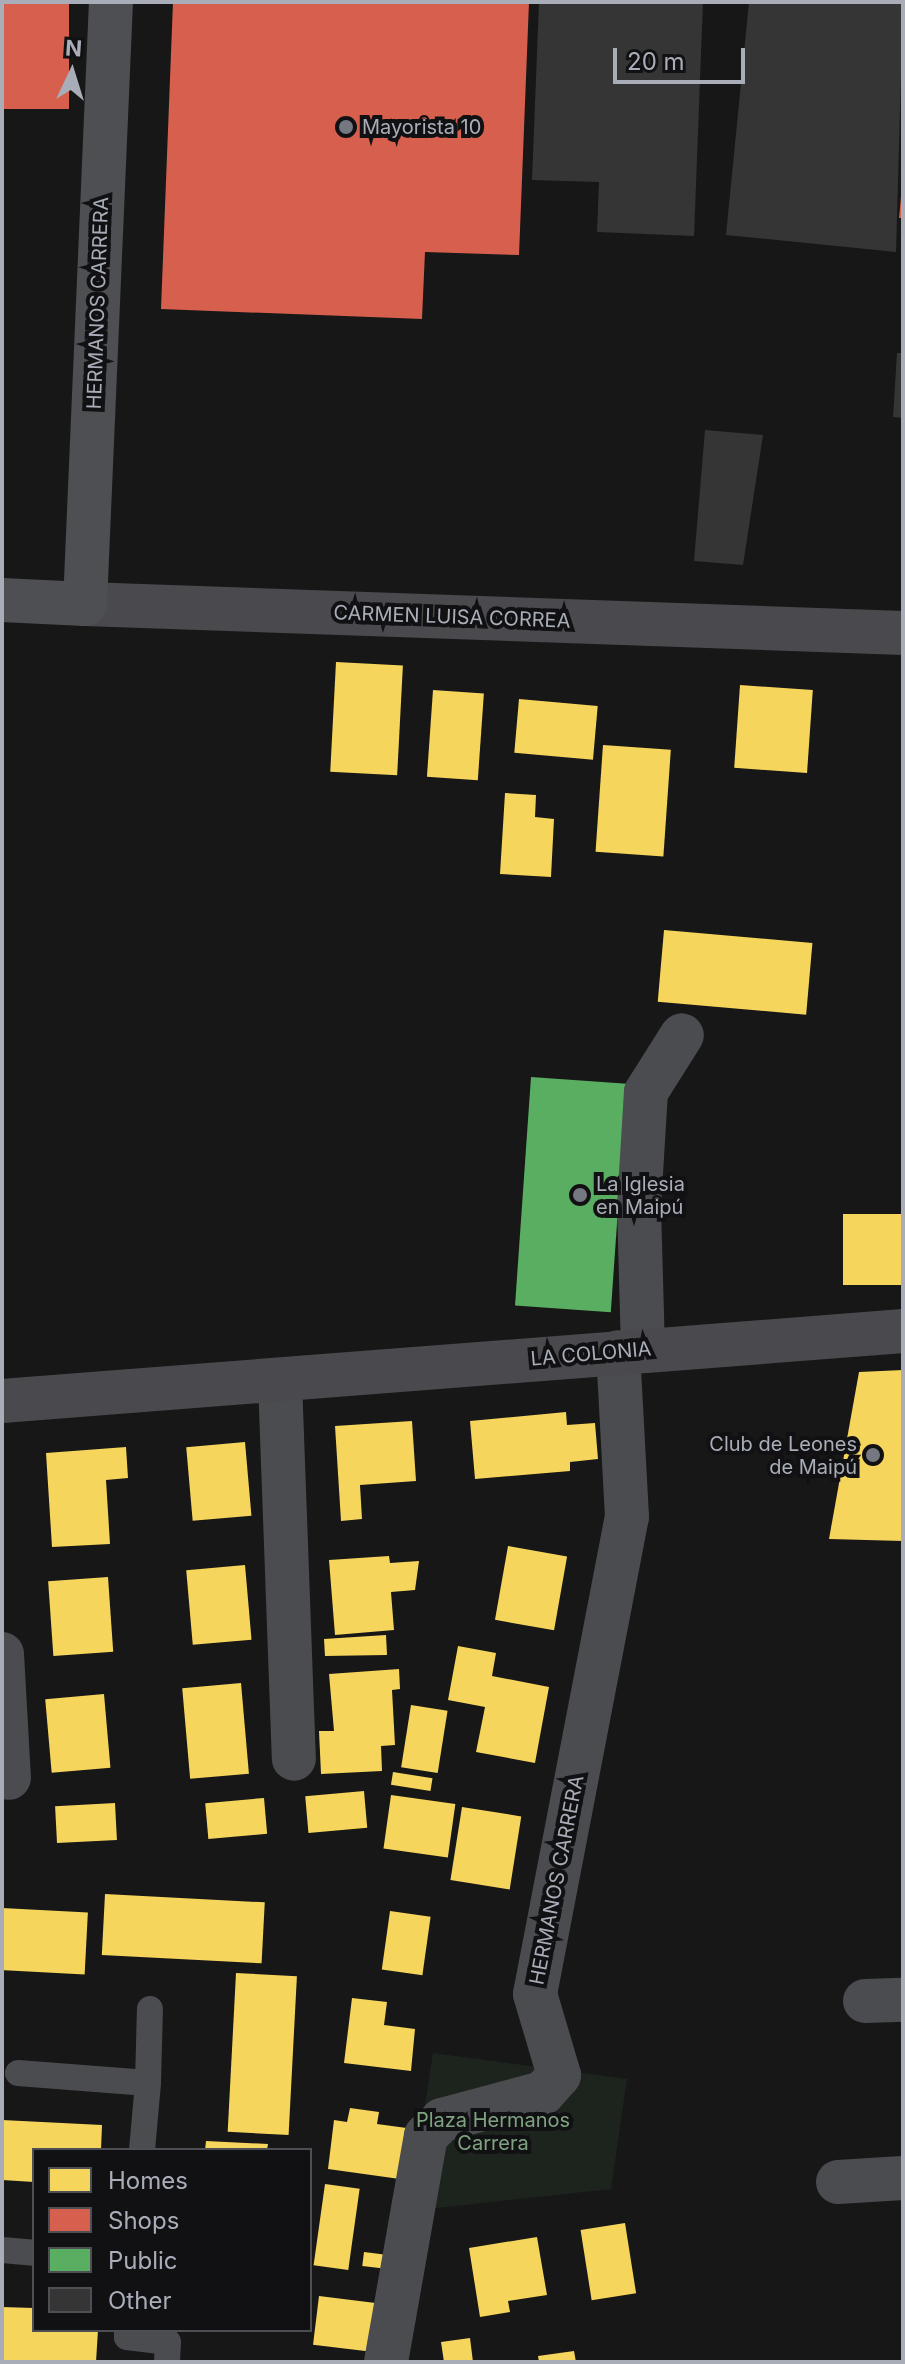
<!DOCTYPE html>
<html>
<head>
<meta charset="utf-8">
<style>
  body { margin:0 }
  #map { position:relative; width:905px; height:2364px; overflow:hidden; background:#171717; font-family:Inter,sans-serif }
  div>[style] { position:absolute }
  .green>* { inset:0; background:#1d241e }
  .homes>* { inset:0; background:#f6d55c; transform-origin:0 0 }
  .shops>* { inset:0; background:#d6604d; transform-origin:0 0 }
  .public>* { inset:0; background:#5aae61; transform-origin:0 0 }
  .building>* { inset:0; background:#353536 }
  .lane>* { height:26px; margin:-13px; padding:0 13px; transform-origin:13px; border-radius:13px; background:#4b4c50 }
  .street>* { height:44px; margin:-22px; padding:0 22px; transform-origin:22px; border-radius:22px; background:#4b4c50 }
  .secondary>* { height:44px; margin:-22px; padding:0 22px; transform-origin:22px; border-radius:22px; background:#4a4a4e }
  .primary>* { height:44px; margin:-22px; padding:0 22px; transform-origin:22px; border-radius:22px; background:#4d4f52 }
  .dots>* { width:22px; height:22px; translate:-50% -50%; box-sizing:border-box; border:4px solid #111113; border-radius:50% }
  span { translate:-50% -50%; white-space:nowrap; text-align:center; line-height:1.15; -webkit-text-stroke:8px #111113; paint-order:stroke }
  .poi-label { font-size:20px; color:#a8adb8 }
  .left { translate:0 -50%; text-align:left }
  .right { translate:-100% -50%; text-align:right }
  .street-label { font-size:20px; color:#a8adb8 }
  .park-label { font-size:20px; color:#7fa381 }
  .frame { position:absolute; inset:0; border:4px solid #a8adb8; pointer-events:none }
  .legend { position:absolute; left:32px; top:2148px; width:280px; height:184px; box-sizing:border-box; background:#111113; border:2px solid #4d4f55; margin:0; padding:10px 14px; list-style:none; font-size:24px; color:#a8adb8 }
  .legend li { display:flex; align-items:center; gap:16px; height:40px }
  .legend b { width:40px; border:2px solid #4d4f55 }
  .north { position:absolute; left:32px; top:32px; width:80px; height:80px; -webkit-text-stroke:6px #111113; paint-order:stroke; rotate:4deg; font-size:22px; font-weight:700; line-height:32px; text-align:center; color:#a8adb8 }
  .north::after { content:''; display:block; margin:auto; width:28px; height:36px; background:#a8adb8; clip-path:polygon(50% 0,100% 100%,50% 72%,0 100%) }
  .scale { position:absolute; left:613px; top:48px; width:132px; height:36px; box-sizing:border-box; border:4px solid #a8adb8; border-top:0; padding-left:10px; font-size:24px; line-height:28px; white-space:nowrap; color:#a8adb8; -webkit-text-stroke:6px #111113; paint-order:stroke }
</style>
</head>
<body>
<div id="map">
  <div class="green">
    <i style="clip-path:polygon(433px 2053px,627px 2079px,611px 2189px,409px 2211px)"></i>
  </div>
  <div class="homes">
    <i style="left:336px;top:662px;width:67px;height:110px;rotate:3deg"></i>
    <i style="left:740px;top:685px;width:73px;height:83px;rotate:4deg"></i>
    <i style="left:433px;top:690px;width:51px;height:87px;rotate:4deg"></i>
    <i style="left:519px;top:699px;width:79px;height:54px;rotate:5deg"></i>
    <i style="left:603px;top:745px;width:68px;height:107px;rotate:4deg"></i>
    <i style="clip-path:polygon(505px 793px,536px 795px,535px 817px,554px 819px,551px 877px,500px 874px)"></i>
    <i style="left:664px;top:930px;width:149px;height:72px;rotate:5deg"></i>
    <i style="left:903px;top:1214px;width:71px;height:60px;rotate:90deg"></i>
    <i style="clip-path:polygon(903px 1370px,903px 1541px,829px 1539px,859px 1372px)"></i>
    <i style="clip-path:polygon(566px 1412px,567px 1425px,595px 1423px,598px 1459px,570px 1462px,570px 1471px,475px 1479px,470px 1421px)"></i>
    <i style="clip-path:polygon(412px 1421px,416px 1481px,360px 1485px,362px 1519px,341px 1521px,335px 1426px)"></i>
    <i style="left:245px;top:1442px;width:74px;height:59px;rotate:85deg"></i>
    <i style="clip-path:polygon(126px 1447px,128px 1478px,106px 1480px,110px 1544px,52px 1547px,46px 1453px)"></i>
    <i style="left:508px;top:1546px;width:60px;height:75px;rotate:10deg"></i>
    <i style="clip-path:polygon(389px 1556px,390px 1563px,419px 1561px,415px 1590px,391px 1592px,394px 1630px,335px 1635px,329px 1560px)"></i>
    <i style="left:245px;top:1565px;width:75px;height:59px;rotate:85deg"></i>
    <i style="left:108px;top:1577px;width:75px;height:60px;rotate:86deg"></i>
    <i style="clip-path:polygon(386px 1635px,387px 1655px,325px 1656px,324px 1639px)"></i>
    <i style="clip-path:polygon(458px 1646px,496px 1653px,492px 1676px,549px 1687px,535px 1763px,476px 1752px,485px 1707px,448px 1700px)"></i>
    <i style="clip-path:polygon(399px 1669px,400px 1689px,392px 1690px,395px 1745px,381px 1746px,382px 1771px,321px 1774px,319px 1731px,334px 1731px,329px 1674px)"></i>
    <i style="left:241px;top:1683px;width:91px;height:59px;rotate:85deg"></i>
    <i style="left:104px;top:1694px;width:74px;height:59px;rotate:85deg"></i>
    <i style="left:411px;top:1705px;width:37px;height:63px;rotate:9deg"></i>
    <i style="left:393px;top:1772px;width:40px;height:13px;rotate:9deg"></i>
    <i style="left:364px;top:1791px;width:37px;height:59px;rotate:85deg"></i>
    <i style="left:391px;top:1795px;width:65px;height:54px;rotate:8deg"></i>
    <i style="left:264px;top:1798px;width:36px;height:59px;rotate:85deg"></i>
    <i style="left:115px;top:1803px;width:37px;height:60px;rotate:87deg"></i>
    <i style="left:462px;top:1807px;width:60px;height:74px;rotate:9deg"></i>
    <i style="left:105px;top:1894px;width:160px;height:61px;rotate:3deg"></i>
    <i style="left:2px;top:1908px;width:86px;height:62px;rotate:3deg"></i>
    <i style="left:390px;top:1911px;width:41px;height:59px;rotate:8deg"></i>
    <i style="left:236px;top:1973px;width:61px;height:159px;rotate:3deg"></i>
    <i style="clip-path:polygon(352px 1998px,387px 2002px,384px 2025px,415px 2029px,411px 2071px,344px 2063px)"></i>
    <i style="clip-path:polygon(350px 2108px,379px 2112px,377px 2124px,414px 2129px,407px 2180px,328px 2169px,334px 2120px,347px 2122px)"></i>
    <i style="clip-path:polygon(2px 2120px,102px 2125px,101px 2150px,34px 2150px,34px 2182px,2px 2180px)"></i>
    <i style="clip-path:polygon(206px 2141px,268px 2144px,267px 2150px,205px 2150px)"></i>
    <i style="left:325px;top:2184px;width:35px;height:82px;rotate:8deg"></i>
    <i style="left:625px;top:2223px;width:71px;height:45px;rotate:81deg"></i>
    <i style="clip-path:polygon(537px 2237px,547px 2295px,508px 2301px,510px 2312px,480px 2317px,469px 2248px)"></i>
    <i style="left:364px;top:2252px;width:32px;height:14px;rotate:7deg"></i>
    <i style="left:319px;top:2296px;width:63px;height:49px;rotate:7deg"></i>
    <i style="clip-path:polygon(2px 2307px,34px 2308px,34px 2330px,98px 2330px,96px 2362px,2px 2362px)"></i>
    <i style="clip-path:polygon(470px 2338px,473px 2362px,444px 2362px,441px 2342px)"></i>
    <i style="clip-path:polygon(574px 2351px,576px 2362px,539px 2362px,538px 2356px)"></i>
  </div>
  <div class="shops">
    <i style="left:2px;top:2px;width:67px;height:107px"></i>
    <i style="clip-path:polygon(173px 2px,529px 2px,519px 255px,425px 252px,422px 319px,161px 309px)"></i>
    <i style="clip-path:polygon(901px 197px,903px 197px,903px 218px,899px 218px)"></i>
  </div>
  <div class="public">
    <i style="left:531px;top:1077px;width:96px;height:229px;rotate:4deg"></i>
  </div>
  <div class="building">
    <i style="clip-path:polygon(539px 2px,703px 2px,694px 236px,597px 232px,599px 182px,532px 180px)"></i>
    <i style="clip-path:polygon(749px 2px,903px 2px,896px 252px,726px 235px)"></i>
    <i style="clip-path:polygon(897px 353px,903px 353px,903px 418px,893px 417px)"></i>
    <i style="clip-path:polygon(705px 430px,763px 435px,743px 565px,694px 561px)"></i>
  </div>
  <div class="lane">
    <i style="left:18px;top:2073px;width:130px;rotate:4.4deg"></i>
    <i style="left:148px;top:2083px;width:67px;rotate:95.1deg"></i>
    <i style="left:148px;top:2083px;width:74px;rotate:-88.5deg"></i>
    <i style="left:2px;top:2250px;width:32px;rotate:5deg"></i>
    <i style="left:127px;top:2330px;width:7px;rotate:90deg"></i>
    <i style="left:127px;top:2337px;width:41px;rotate:7deg"></i>
    <i style="left:168px;top:2342px;width:20px;rotate:93deg"></i>
  </div>
  <div class="street">
    <i style="left:643px;top:1350px;width:144px;rotate:-91.6deg"></i>
    <i style="left:639px;top:1206px;width:114px;rotate:-86.5deg"></i>
    <i style="left:646px;top:1092px;width:67px;rotate:-57.7deg"></i>
    <i style="left:280px;top:1381px;width:378px;rotate:87.9deg"></i>
    <i style="left:2px;top:1654px;width:124px;rotate:86.8deg"></i>
    <i style="left:865px;top:2001px;width:38px;rotate:-2deg"></i>
    <i style="left:838px;top:2182px;width:65px;rotate:-3.5deg"></i>
    <i style="left:386px;top:2362px;width:230px;rotate:-80deg"></i>
    <i style="left:426px;top:2136px;width:23px;rotate:-45deg"></i>
    <i style="left:442px;top:2120px;width:105px;rotate:-15deg"></i>
    <i style="left:543px;top:2093px;width:24px;rotate:-48deg"></i>
    <i style="left:559px;top:2075px;width:84px;rotate:-106.5deg"></i>
    <i style="left:535px;top:1994px;width:486px;rotate:-79.1deg"></i>
    <i style="left:627px;top:1517px;width:165px;rotate:-93.1deg"></i>
  </div>
  <div class="secondary">
    <i style="left:85px;top:604px;width:819px;rotate:2.03deg"></i>
    <i style="left:2px;top:1401px;width:904px;rotate:-4.44deg"></i>
  </div>
  <div class="primary">
    <i style="left:2px;top:600px;width:83px;rotate:2.8deg"></i>
    <i style="left:85px;top:604px;width:603px;rotate:-87.53deg"></i>
  </div>
  <div class="dots">
    <i style="left:346px;top:127px;background:#757880"></i>
    <i style="left:580px;top:1195px;background:#757880"></i>
    <i style="left:873px;top:1455px;background:#757880"></i>
  </div>
  <div class="poi-label">
    <span class="left" style="left:362px;top:127px">Mayorista 10</span>
    <span class="left" style="left:596px;top:1196px">La Iglesia<br>en Maipú</span>
    <span class="right" style="left:857px;top:1456px">Club de Leones<br>de Maipú</span>
  </div>
  <div class="street-label">
    <span style="left:98px;top:303px;rotate:-88deg">HERMANOS CARRERA</span>
    <span style="left:452px;top:617px;rotate:2deg">CARMEN LUISA CORREA</span>
    <span style="left:591px;top:1354px;rotate:-5deg">LA COLONIA</span>
    <span style="left:557px;top:1880px;rotate:-79deg">HERMANOS CARRERA</span>
  </div>
  <div class="park-label">
    <span style="left:493px;top:2132px">Plaza Hermanos<br>Carrera</span>
  </div>
  <div class="frame"></div>
  <ul class="legend">
  <li><b style="height:22px;background:#f6d55c"></b>Homes</li>
  <li><b style="height:22px;background:#d6604d"></b>Shops</li>
  <li><b style="height:22px;background:#5aae61"></b>Public</li>
  <li><b style="height:22px;background:#353536"></b>Other</li>
  </ul>
  <div class="north">N</div>
  <div class="scale">20 m</div>
</div>
</body>
</html>
